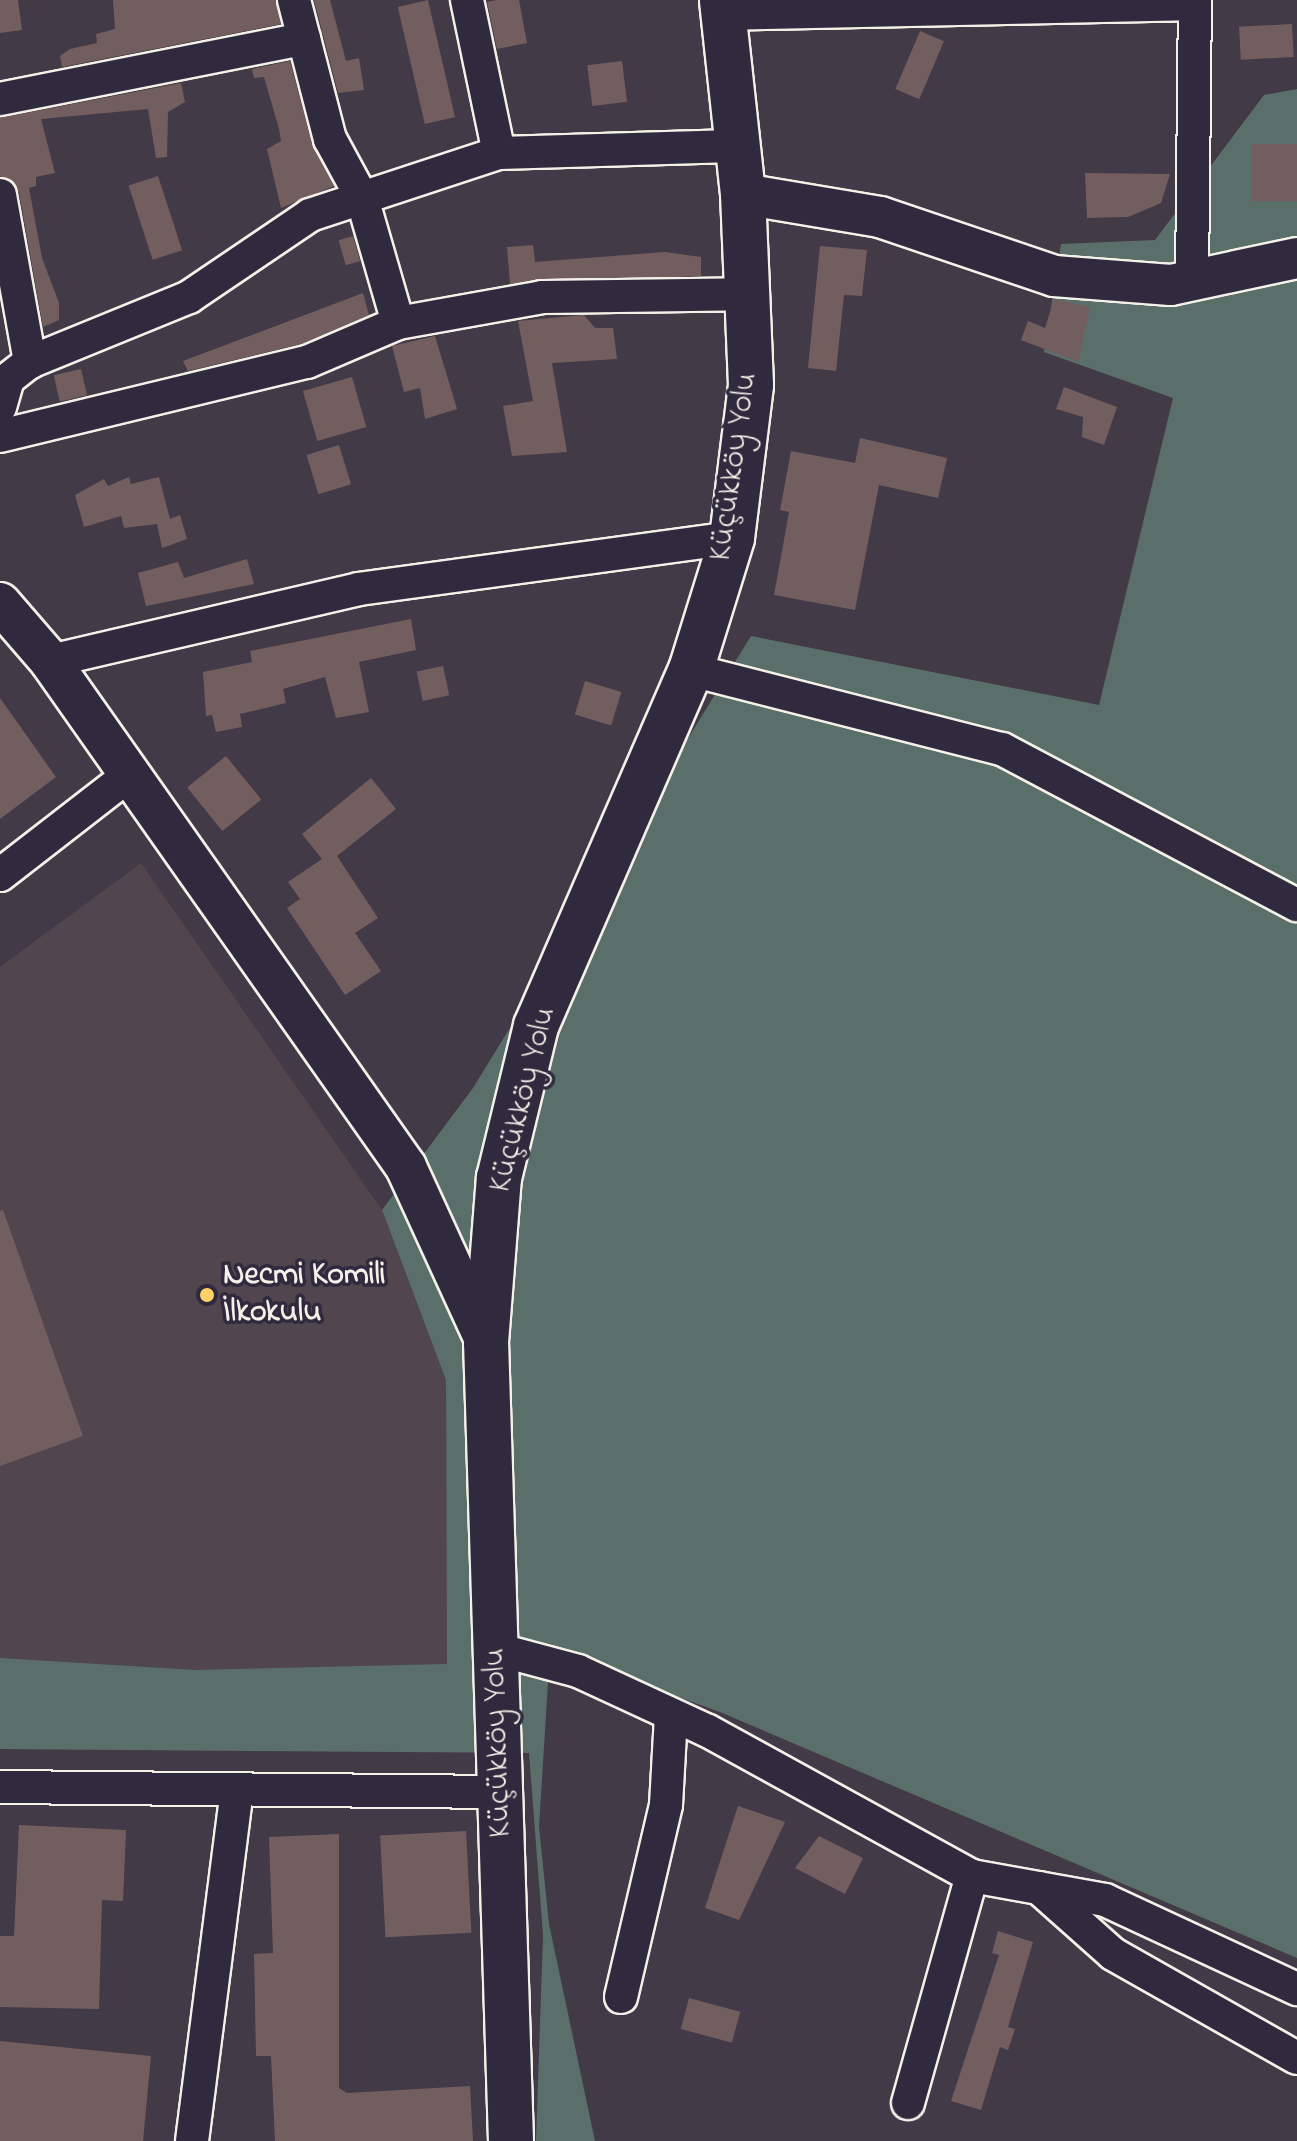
<!DOCTYPE html>
<html>
<head>
<meta charset="utf-8">
<style>
  body { margin:0 }
  #map { position:relative; width:1297px; height:2141px; overflow:hidden; background:#433a47; font-family:"Indie Flower",sans-serif }
  div>[style] { position:absolute }
  .built>* { inset:0; background:#51454e }
  .green>* { inset:0; background:#5a6f69 }
  .building>* { inset:0; background:#725e5f; transform-origin:0 0 }
  .roads { filter:drop-shadow(2px 0 #f4f1e8) drop-shadow(-2px 0 #f4f1e8) drop-shadow(0 2px #f4f1e8) drop-shadow(0 -2px #f4f1e8) }
  .minor>* { height:32px; margin:-16px; padding:0 16px; transform-origin:16px; border-radius:16px; background:#2f2a3d }
  .tertiary>* { height:40px; margin:-20px; padding:0 20px; transform-origin:20px; border-radius:20px; background:#2f2a3d }
  .secondary>* { height:44px; margin:-22px; padding:0 22px; transform-origin:22px; border-radius:22px; background:#2f2a3d }
  .dots>* { width:22px; height:22px; translate:-50% -50%; box-sizing:border-box; border:4px solid #2f2a3d; border-radius:50% }
  span { translate:-50% -50%; white-space:nowrap; text-align:center; line-height:1.15; -webkit-text-stroke:7px #2f2a3d; paint-order:stroke }
  .street-label { font-size:32px; color:#f4f1e8 }
  .poi-label { font-size:32px; color:#f4f1e8; font-weight:700 }
  .left { translate:0 -50%; text-align:left }
</style>
</head>
<body>
<div id="map">
  <div class="built">
    <i style="clip-path:polygon(141px 863px,382px 1210px,446px 1380px,448px 1752px,0 1749px,0 967px)"></i>
  </div>
  <div class="green">
    <i style="clip-path:polygon(1297px 89px,1297px 1958px,720px 1712px,550px 1651px,539px 1827px,549px 1924px,595px 2141px,536px 2141px,543px 1935px,529px 1753px,0 1749px,0 1658px,195px 1670px,447px 1664px,446px 1380px,382px 1210px,473px 1088px,751px 636px,1099px 705px,1173px 398px,1044px 352px,1061px 244px,1155px 240px,1264px 95px)"></i>
  </div>
  <div class="building">
    <i style="clip-path:polygon(0 0,18px 0,22px 30px,0 33px)"></i>
    <i style="clip-path:polygon(113px 0,276px 0,281px 24px,62px 67px,60px 56px,70px 49px,97px 43px,96px 34px,115px 29px)"></i>
    <i style="clip-path:polygon(314px 0,330px 0,346px 61px,359px 58px,364px 90px,338px 93px)"></i>
    <i style="left:428px;top:0;width:120px;height:31px;rotate:77deg"></i>
    <i style="clip-path:polygon(497px 0,519px 0,527px 43px,497px 49px,487px 2px)"></i>
    <i style="left:1292px;top:24px;width:33px;height:53px;rotate:87deg"></i>
    <i style="left:920px;top:31px;width:26px;height:63px;rotate:23deg"></i>
    <i style="clip-path:polygon(290px 61px,312px 144px,334px 186px,281px 208px,267px 149px,281px 141px,279px 129px,264px 77px,254px 78px,252px 69px)"></i>
    <i style="left:622px;top:61px;width:41px;height:35px;rotate:83deg"></i>
    <i style="clip-path:polygon(181px 83px,185px 102px,168px 112px,167px 157px,156px 158px,148px 109px,41px 119px,55px 173px,36px 177px,36px 186px,29px 188px,42px 258px,59px 303px,59px 320px,43px 327px,19px 192px,0 176px,0 118px)"></i>
    <i style="left:1297px;top:144px;width:57px;height:46px;rotate:90deg"></i>
    <i style="clip-path:polygon(1085px 173px,1170px 174px,1161px 203px,1128px 217px,1087px 218px)"></i>
    <i style="left:158px;top:176px;width:78px;height:31px;rotate:72deg"></i>
    <i style="left:353px;top:236px;width:26px;height:15px;rotate:74deg"></i>
    <i style="clip-path:polygon(533px 245px,535px 262px,665px 252px,701px 257px,701px 276px,510px 284px,507px 247px)"></i>
    <i style="clip-path:polygon(820px 246px,867px 250px,862px 296px,844px 295px,836px 371px,808px 368px)"></i>
    <i style="clip-path:polygon(363px 293px,369px 315px,301px 344px,188px 371px,183px 361px)"></i>
    <i style="clip-path:polygon(1054px 299px,1090px 307px,1078px 362px,1021px 340px,1028px 321px,1045px 328px)"></i>
    <i style="clip-path:polygon(584px 315px,595px 328px,613px 328px,617px 359px,552px 363px,567px 452px,512px 456px,503px 406px,533px 401px,518px 321px)"></i>
    <i style="clip-path:polygon(435px 336px,457px 409px,425px 419px,420px 388px,404px 392px,392px 346px)"></i>
    <i style="left:81px;top:369px;width:27px;height:28px;rotate:77deg"></i>
    <i style="left:352px;top:377px;width:52px;height:51px;rotate:74deg"></i>
    <i style="clip-path:polygon(1064px 387px,1117px 407px,1104px 445px,1082px 437px,1083px 417px,1056px 409px)"></i>
    <i style="clip-path:polygon(860px 438px,947px 458px,938px 498px,879px 485px,855px 610px,774px 595px,789px 512px,780px 510px,791px 451px,855px 463px)"></i>
    <i style="left:339px;top:445px;width:41px;height:34px;rotate:73deg"></i>
    <i style="clip-path:polygon(129px 477px,131px 484px,159px 477px,170px 519px,180px 515px,187px 539px,162px 548px,157px 524px,124px 528px,121px 516px,84px 527px,75px 495px,104px 479px,108px 486px)"></i>
    <i style="clip-path:polygon(247px 559px,254px 584px,146px 606px,138px 573px,178px 562px,184px 578px)"></i>
    <i style="clip-path:polygon(411px 619px,416px 650px,359px 662px,369px 712px,336px 718px,325px 677px,283px 689px,286px 703px,240px 714px,242px 727px,216px 732px,212px 715px,206px 716px,203px 672px,252px 662px,250px 651px)"></i>
    <i style="left:443px;top:666px;width:30px;height:27px;rotate:78deg"></i>
    <i style="left:585px;top:681px;width:38px;height:35px;rotate:17deg"></i>
    <i style="clip-path:polygon(0 698px,56px 777px,0 819px)"></i>
    <i style="left:226px;top:756px;width:56px;height:50px;rotate:51deg"></i>
    <i style="clip-path:polygon(371px 778px,396px 809px,337px 856px,378px 918px,355px 933px,381px 971px,345px 995px,287px 908px,300px 899px,288px 882px,322px 859px,302px 834px)"></i>
    <i style="clip-path:polygon(3px 1210px,83px 1436px,0 1466px,0 1211px)"></i>
    <i style="clip-path:polygon(738px 1806px,785px 1822px,739px 1920px,705px 1908px)"></i>
    <i style="clip-path:polygon(19px 1825px,126px 1830px,123px 1901px,102px 1900px,99px 2009px,0 2007px,0 1936px,14px 1936px)"></i>
    <i style="left:466px;top:1831px;width:102px;height:86px;rotate:87deg"></i>
    <i style="clip-path:polygon(339px 1834px,339px 2088px,347px 2093px,470px 2086px,473px 2141px,275px 2141px,271px 2056px,256px 2056px,254px 1954px,273px 1953px,269px 1837px)"></i>
    <i style="clip-path:polygon(819px 1836px,863px 1858px,845px 1894px,795px 1868px)"></i>
    <i style="clip-path:polygon(998px 1931px,1033px 1942px,1008px 2027px,1015px 2029px,1008px 2050px,1000px 2047px,981px 2110px,951px 2101px,999px 1955px,992px 1953px)"></i>
    <i style="left:689px;top:1998px;width:53px;height:32px;rotate:15deg"></i>
    <i style="clip-path:polygon(0 2041px,151px 2056px,143px 2141px,0 2141px)"></i>
  </div>
  <div class="roads">
    <div class="minor">
      <i style="left:294px;top:0;width:144px;rotate:75.5deg"></i>
      <i style="left:330px;top:139px;width:67px;rotate:61.5deg"></i>
      <i style="left:362px;top:198px;width:130px;rotate:73.9deg"></i>
      <i style="left:467px;top:0;width:156px;rotate:78.2deg"></i>
      <i style="left:721px;top:14px;width:474px;rotate:-1.2deg"></i>
      <i style="left:0;top:99px;width:310px;rotate:-11.2deg"></i>
      <i style="left:0;top:195px;width:170px;rotate:79.8deg"></i>
      <i style="left:1192px;top:281px;width:281px;rotate:-89.4deg"></i>
      <i style="left:0;top:407px;width:29px;rotate:-74deg"></i>
      <i style="left:8px;top:379px;width:28px;rotate:-38deg"></i>
      <i style="left:30px;top:362px;width:172px;rotate:-22.2deg"></i>
      <i style="left:189px;top:297px;width:146px;rotate:-34.1deg"></i>
      <i style="left:310px;top:215px;width:199px;rotate:-18.2deg"></i>
      <i style="left:499px;top:153px;width:235px;rotate:-1.7deg"></i>
      <i style="left:0;top:436px;width:316px;rotate:-13.6deg"></i>
      <i style="left:307px;top:362px;width:99px;rotate:-23.2deg"></i>
      <i style="left:398px;top:323px;width:146px;rotate:-10.2deg"></i>
      <i style="left:542px;top:297px;width:205px;rotate:-0.8deg"></i>
      <i style="left:50px;top:661px;width:317px;rotate:-13.1deg"></i>
      <i style="left:359px;top:589px;width:376px;rotate:-7.8deg"></i>
      <i style="left:691px;top:670px;width:321px;rotate:14.3deg"></i>
      <i style="left:1002px;top:749px;width:334px;rotate:27.9deg"></i>
      <i style="left:0;top:875px;width:165px;rotate:-37.8deg"></i>
      <i style="left:496px;top:1649px;width:85px;rotate:15deg"></i>
      <i style="left:578px;top:1671px;width:143px;rotate:24.8deg"></i>
      <i style="left:708px;top:1731px;width:301px;rotate:28.8deg"></i>
      <i style="left:972px;top:1876px;width:135px;rotate:10.2deg"></i>
      <i style="left:1105px;top:1900px;width:212px;rotate:24.9deg"></i>
      <i style="left:0;top:1787px;width:500px;rotate:0.57deg"></i>
      <i style="left:1039px;top:1888px;width:99px;rotate:41.7deg"></i>
      <i style="left:1113px;top:1954px;width:211px;rotate:29.5deg"></i>
      <i style="left:621px;top:1997px;width:197px;rotate:-76.8deg"></i>
      <i style="left:666px;top:1805px;width:89px;rotate:-86.8deg"></i>
      <i style="left:908px;top:2103px;width:236px;rotate:-74.3deg"></i>
      <i style="left:192px;top:2141px;width:354px;rotate:-82.7deg"></i>
    </div>
    <div class="tertiary">
      <i style="left:743px;top:194px;width:139px;rotate:9.5deg"></i>
      <i style="left:880px;top:217px;width:184px;rotate:18.7deg"></i>
      <i style="left:1054px;top:276px;width:117px;rotate:4.4deg"></i>
      <i style="left:1171px;top:285px;width:129px;rotate:-12.1deg"></i>
      <i style="left:0;top:603px;width:77px;rotate:49.2deg"></i>
      <i style="left:50px;top:661px;width:619px;rotate:54.87deg"></i>
      <i style="left:406px;top:1167px;width:192px;rotate:65.4deg"></i>
    </div>
    <div class="secondary">
      <i style="left:511px;top:2141px;width:799px;rotate:-91.79deg"></i>
      <i style="left:486px;top:1342px;width:165px;rotate:-85.5deg"></i>
      <i style="left:499px;top:1178px;width:156px;rotate:-76.3deg"></i>
      <i style="left:536px;top:1026px;width:388px;rotate:-66.5deg"></i>
      <i style="left:691px;top:670px;width:138px;rotate:-72.7deg"></i>
      <i style="left:732px;top:538px;width:154px;rotate:-82.9deg"></i>
      <i style="left:751px;top:385px;width:191px;rotate:-92.4deg"></i>
      <i style="left:743px;top:194px;width:195px;rotate:-96.2deg"></i>
    </div>
  </div>
  <div class="dots">
    <i style="left:207px;top:1295px;background:#ffd166"></i>
  </div>
  <div class="street-label">
    <span style="left:735px;top:467px;rotate:-82deg">Küçükköy Yolu</span>
    <span style="left:524px;top:1100px;rotate:-76deg">Küçükköy Yolu</span>
    <span style="left:499px;top:1743px;rotate:-92deg">Küçükköy Yolu</span>
  </div>
  <div class="poi-label">
    <span class="left" style="left:223px;top:1295px">Necmi Komili<br>İlkokulu</span>
  </div>
</div>
</body>
</html>
